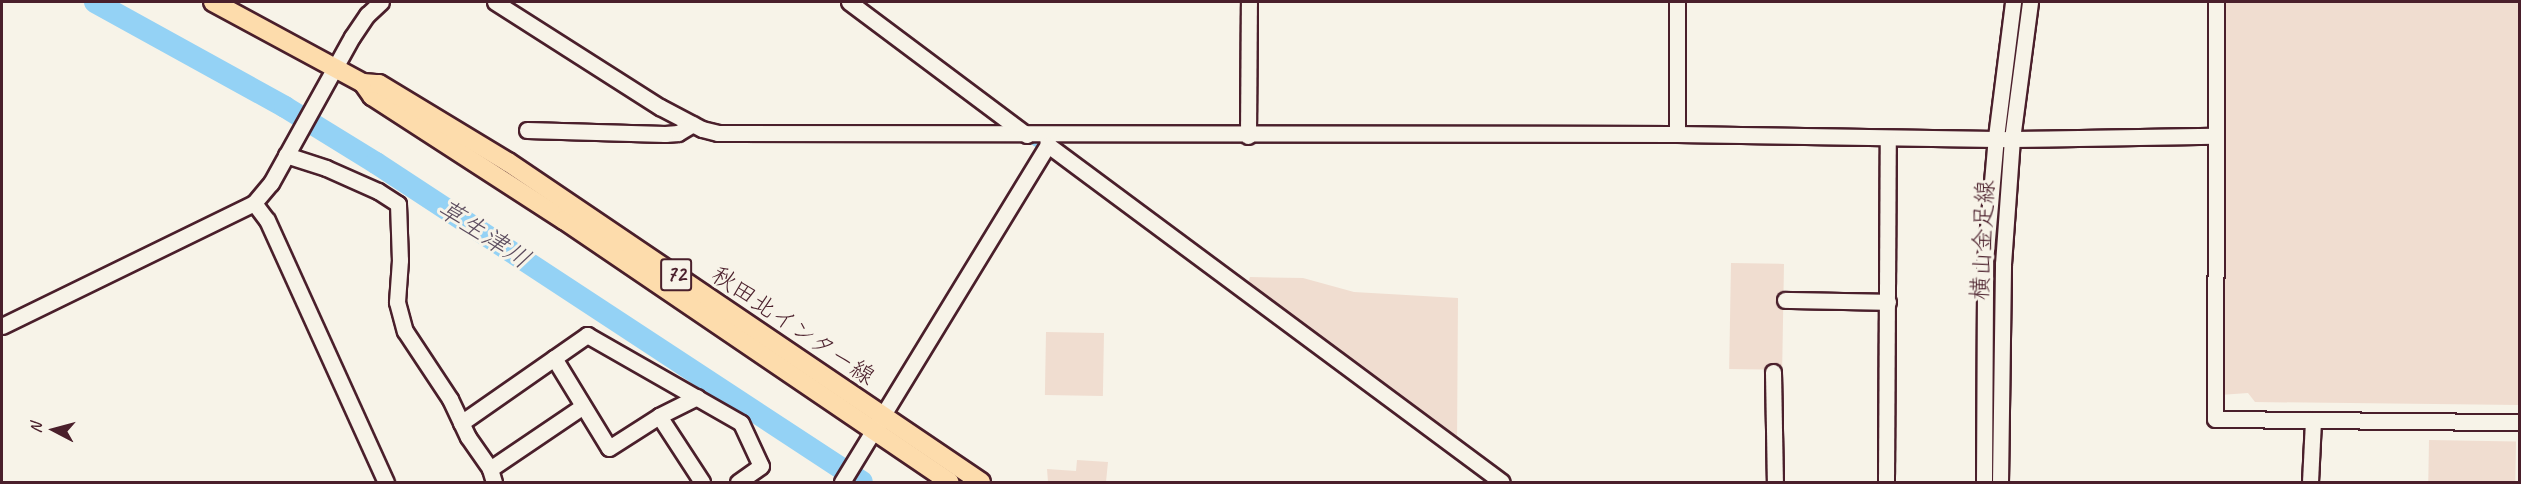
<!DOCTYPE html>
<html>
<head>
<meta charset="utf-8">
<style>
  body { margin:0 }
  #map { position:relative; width:2521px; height:484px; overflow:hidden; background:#f7f3e8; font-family:Caveat,"Klee One",sans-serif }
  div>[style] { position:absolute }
  .built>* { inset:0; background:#f0ddd0; transform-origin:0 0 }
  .stream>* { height:4px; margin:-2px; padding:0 2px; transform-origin:2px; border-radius:2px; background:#94d2f5 }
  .river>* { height:22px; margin:-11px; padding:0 11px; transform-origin:11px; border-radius:11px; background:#94d2f5 }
  .roads { filter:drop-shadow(2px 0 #4a1f2b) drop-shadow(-2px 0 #4a1f2b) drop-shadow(0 2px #4a1f2b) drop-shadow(0 -2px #4a1f2b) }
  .minor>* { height:15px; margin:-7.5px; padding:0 7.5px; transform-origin:7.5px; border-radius:7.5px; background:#f7f3e8 }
  .major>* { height:18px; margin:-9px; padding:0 9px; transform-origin:9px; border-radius:9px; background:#fddcac }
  span { translate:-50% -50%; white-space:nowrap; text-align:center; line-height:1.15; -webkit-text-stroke:6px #f7f3e8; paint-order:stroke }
  .shield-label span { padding:2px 4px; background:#f7f3e8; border:2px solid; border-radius:4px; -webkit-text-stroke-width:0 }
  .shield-label { font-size:22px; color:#4a1f2b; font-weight:700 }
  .street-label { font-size:24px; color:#4a1f2b }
  .water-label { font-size:26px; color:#5c4c5e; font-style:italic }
  .frame { position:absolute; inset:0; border:3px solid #4a1f2b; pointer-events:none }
  .north { position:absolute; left:24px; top:400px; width:60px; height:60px; -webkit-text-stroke:4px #f7f3e8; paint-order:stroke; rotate:276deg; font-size:16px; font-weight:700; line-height:24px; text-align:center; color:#4a1f2b }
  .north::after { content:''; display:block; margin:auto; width:21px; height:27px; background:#4a1f2b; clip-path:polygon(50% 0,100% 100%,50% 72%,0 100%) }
</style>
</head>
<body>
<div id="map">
  <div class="built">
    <i style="clip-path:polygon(2225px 2px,2519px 2px,2519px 405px,2255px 402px,2248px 393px,2220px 395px)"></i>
    <i style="left:1731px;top:263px;width:53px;height:106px;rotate:1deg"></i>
    <i style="clip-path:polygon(1250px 277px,1303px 278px,1354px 292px,1458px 298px,1457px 444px,1247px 285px)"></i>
    <i style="left:1046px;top:332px;width:58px;height:63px;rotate:1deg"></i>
    <i style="left:2429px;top:440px;width:87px;height:42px;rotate:1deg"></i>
    <i style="clip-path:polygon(1077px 460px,1108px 462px,1106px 482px,1048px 482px,1047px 469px,1076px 471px)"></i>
  </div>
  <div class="stream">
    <i style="left:1027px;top:139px;width:17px;rotate:33deg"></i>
    <i style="left:1184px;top:255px;width:380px;rotate:36.7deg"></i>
  </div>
  <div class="river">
    <i style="left:95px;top:2px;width:217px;rotate:28.9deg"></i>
    <i style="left:285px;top:107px;width:107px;rotate:31.6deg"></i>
    <i style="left:376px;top:163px;width:581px;rotate:33.28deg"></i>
  </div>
  <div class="roads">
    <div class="minor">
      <i style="left:495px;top:2px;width:196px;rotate:32.5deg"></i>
      <i style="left:660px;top:107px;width:47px;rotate:27.6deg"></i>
      <i style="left:702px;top:129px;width:16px;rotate:14deg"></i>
      <i style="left:718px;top:133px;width:959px;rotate:0.06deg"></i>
      <i style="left:1677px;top:134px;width:335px;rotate:0.9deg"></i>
      <i style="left:2012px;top:139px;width:202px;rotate:-0.9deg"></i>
      <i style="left:849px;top:2px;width:222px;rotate:36.8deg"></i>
      <i style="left:2216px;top:2px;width:417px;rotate:90.1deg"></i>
      <i style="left:2215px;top:419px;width:305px;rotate:0.6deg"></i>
      <i style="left:527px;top:130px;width:138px;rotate:1.7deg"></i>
      <i style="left:665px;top:134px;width:13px;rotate:-4deg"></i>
      <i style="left:678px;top:133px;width:17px;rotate:-31deg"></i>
      <i style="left:1677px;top:134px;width:132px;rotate:-90deg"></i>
      <i style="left:1047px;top:136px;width:9px;rotate:84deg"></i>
      <i style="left:1048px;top:145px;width:565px;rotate:36.59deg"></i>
      <i style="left:1248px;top:136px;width:134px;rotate:-89.6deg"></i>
      <i style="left:286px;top:155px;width:42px;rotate:18deg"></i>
      <i style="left:326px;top:168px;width:57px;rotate:23.9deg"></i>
      <i style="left:378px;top:191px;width:24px;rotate:33deg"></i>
      <i style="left:398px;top:204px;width:56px;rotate:88deg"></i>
      <i style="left:400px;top:260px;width:42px;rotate:94.1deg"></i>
      <i style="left:397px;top:302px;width:30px;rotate:75deg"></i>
      <i style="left:405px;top:331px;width:82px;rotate:56.5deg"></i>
      <i style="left:450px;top:399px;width:42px;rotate:64.7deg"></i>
      <i style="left:468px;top:437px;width:39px;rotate:55deg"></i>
      <i style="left:490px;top:469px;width:14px;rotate:73deg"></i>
      <i style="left:254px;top:203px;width:21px;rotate:53deg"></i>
      <i style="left:267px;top:220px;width:288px;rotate:65.6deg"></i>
      <i style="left:1785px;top:300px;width:103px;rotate:1.1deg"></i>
      <i style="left:2px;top:326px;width:280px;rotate:-26deg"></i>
      <i style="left:254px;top:203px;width:26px;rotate:-50deg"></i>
      <i style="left:271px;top:183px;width:167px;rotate:-61deg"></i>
      <i style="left:352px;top:37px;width:27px;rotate:-56deg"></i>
      <i style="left:367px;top:15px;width:19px;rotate:-43deg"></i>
      <i style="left:554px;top:358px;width:105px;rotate:58.6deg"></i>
      <i style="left:609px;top:448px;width:59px;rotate:-32.6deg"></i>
      <i style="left:1773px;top:372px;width:110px;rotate:89deg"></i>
      <i style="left:697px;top:397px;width:42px;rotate:153.4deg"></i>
      <i style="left:659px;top:416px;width:79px;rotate:56.9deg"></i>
      <i style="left:461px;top:423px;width:154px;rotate:-34.9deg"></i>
      <i style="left:587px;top:335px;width:177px;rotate:29.7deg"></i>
      <i style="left:741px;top:423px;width:47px;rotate:65.1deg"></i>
      <i style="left:761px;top:466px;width:28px;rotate:145deg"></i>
      <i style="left:490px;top:469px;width:112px;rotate:-34.1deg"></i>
      <i style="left:842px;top:482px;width:395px;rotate:-58.6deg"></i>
      <i style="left:1886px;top:482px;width:344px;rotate:-89.7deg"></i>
      <i style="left:1984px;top:482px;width:220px;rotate:-89.7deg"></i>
      <i style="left:1985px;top:262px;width:125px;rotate:-85deg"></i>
      <i style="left:1996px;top:137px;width:136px;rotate:-82.8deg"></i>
      <i style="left:2000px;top:482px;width:218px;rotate:-89.2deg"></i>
      <i style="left:2003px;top:264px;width:125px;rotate:-85.9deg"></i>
      <i style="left:2012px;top:139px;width:138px;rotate:-82.5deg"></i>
      <i style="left:2310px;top:482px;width:62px;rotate:-87.2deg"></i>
    </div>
    <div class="major">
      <i style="left:213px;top:2px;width:170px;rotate:28.4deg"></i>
      <i style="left:363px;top:83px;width:16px;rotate:55deg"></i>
      <i style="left:372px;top:96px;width:229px;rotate:32.9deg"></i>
      <i style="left:564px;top:220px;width:466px;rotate:34.2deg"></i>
      <i style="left:363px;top:83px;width:16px;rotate:4deg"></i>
      <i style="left:379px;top:84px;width:151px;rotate:31.2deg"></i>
      <i style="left:508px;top:162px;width:571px;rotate:34.08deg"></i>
    </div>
  </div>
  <div class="shield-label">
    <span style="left:676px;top:275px">72</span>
  </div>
  <div class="street-label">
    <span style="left:1983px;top:240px;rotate:-87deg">横山金足線</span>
    <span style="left:793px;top:326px;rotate:34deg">秋田北インター線</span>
  </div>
  <div class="water-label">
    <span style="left:484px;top:234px;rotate:33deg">草生津川</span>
  </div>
  <div class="frame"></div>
  <div class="north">N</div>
</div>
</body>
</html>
